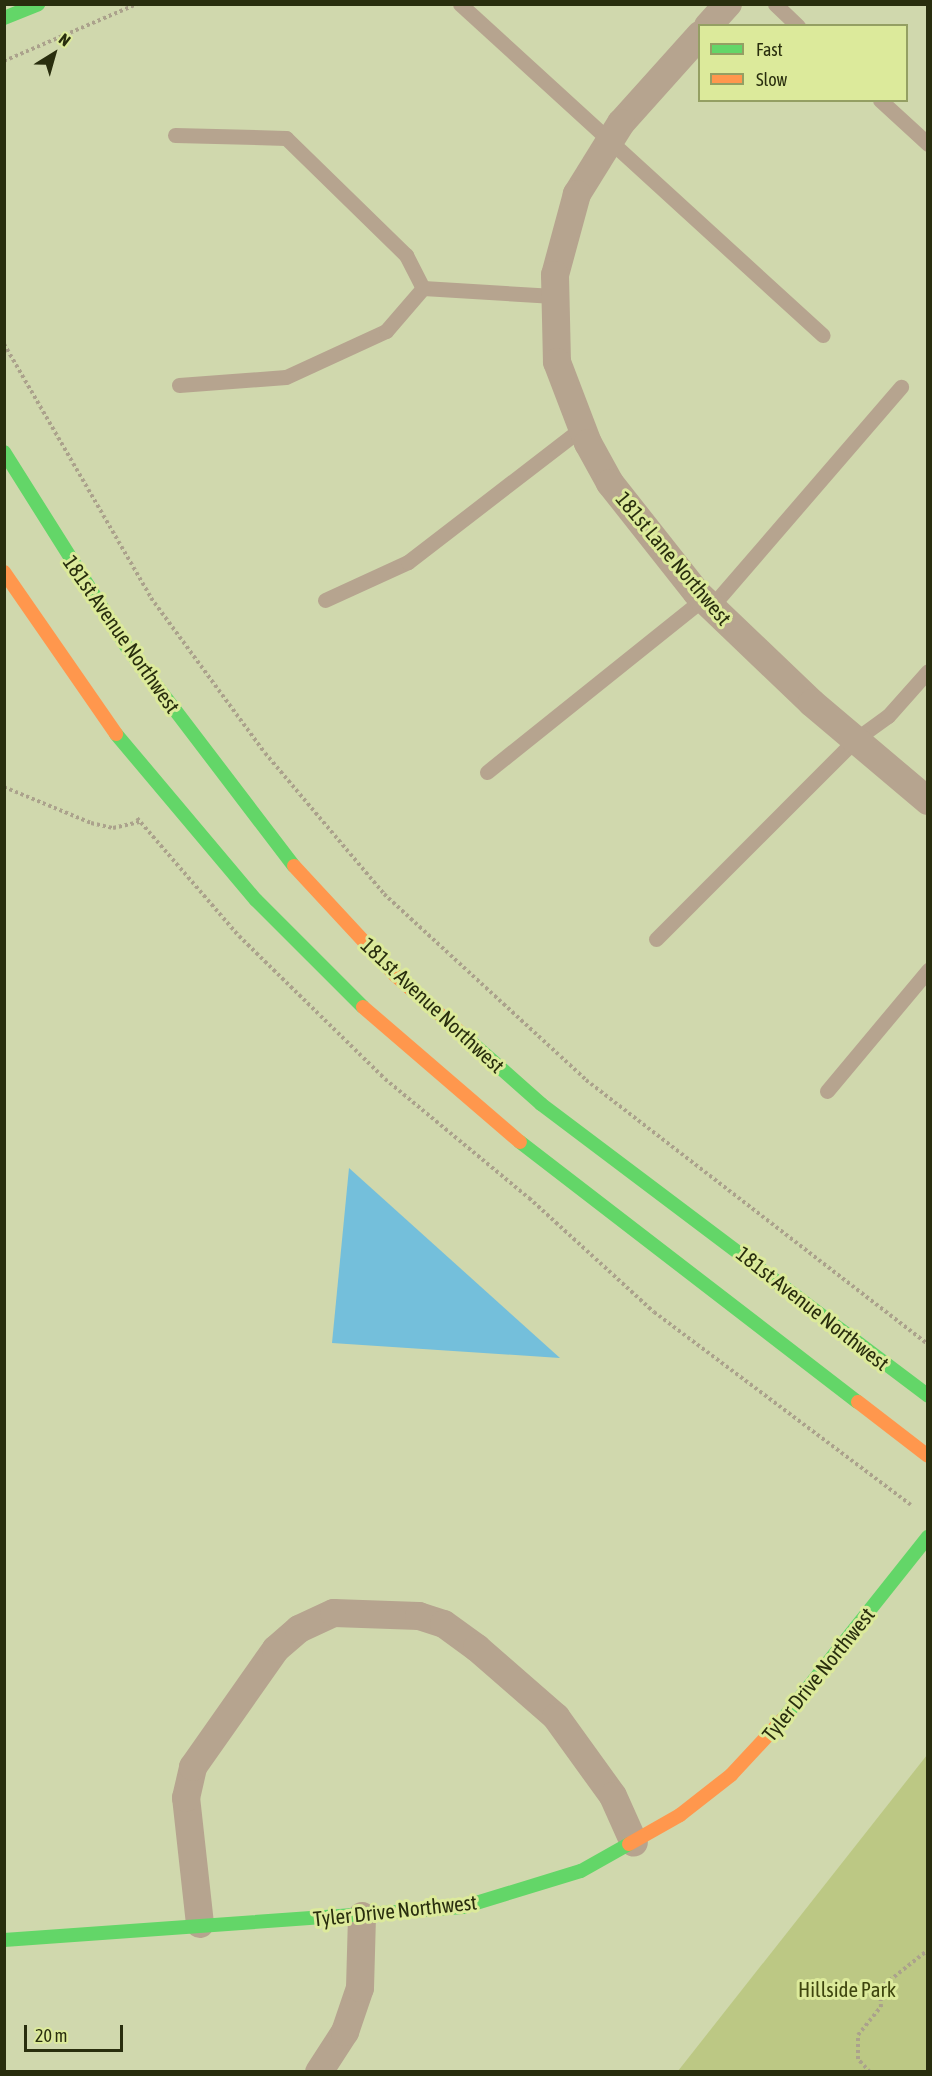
<!DOCTYPE html>
<html>
<head>
<meta charset="utf-8">
<style>
  body { margin:0 }
  #map { position:relative; width:932px; height:2076px; overflow:hidden; background:#d0d8ad; font-family:"Asap Condensed",sans-serif }
  div>[style] { position:absolute }
  .green>* { inset:0; background:#bcc884 }
  .water>* { inset:0; background:#74bfdb }
  .path>* { height:4px; margin-top:-2px; transform-origin:0; background:repeating-linear-gradient(90deg,#aba28c 0 3px,transparent 0 6px) }
  .lane>* { height:15px; margin:-7.5px; padding:0 7.5px; transform-origin:7.5px; border-radius:7.5px; background:#b6a48f }
  .street>* { height:28px; margin:-14px; padding:0 14px; transform-origin:14px; border-radius:14px; background:#b6a48f }
  .fast>* { height:14px; margin:-7px; padding:0 7px; transform-origin:7px; border-radius:7px; background:#63d668 }
  .slow>* { height:14px; margin:-7px; padding:0 7px; transform-origin:7px; border-radius:7px; background:#ff974d }
  span { translate:-50% -50%; white-space:nowrap; text-align:center; line-height:1.15; -webkit-text-stroke:6px #dcea9b; paint-order:stroke }
  .street-label { font-size:21px; color:#292e0e }
  .park-label { font-size:21px; color:#3e450e }
  .frame { position:absolute; inset:0; border:6px solid #292e0e; pointer-events:none }
  .legend { position:absolute; left:698px; top:24px; width:210px; height:78px; box-sizing:border-box; background:#dcea9b; border:2px solid #949f63; margin:0; padding:8px 10px; list-style:none; font-size:18px; color:#292e0e }
  .legend li { display:flex; align-items:center; gap:12px; height:30px }
  .legend b { width:30px; border:2px solid #949f63 }
  .north { position:absolute; left:24px; top:24px; width:60px; height:60px; -webkit-text-stroke:4px #dcea9b; paint-order:stroke; rotate:37deg; font-size:16px; font-weight:700; line-height:24px; text-align:center; color:#292e0e }
  .north::after { content:''; display:block; margin:auto; width:21px; height:27px; background:#292e0e; clip-path:polygon(50% 0,100% 100%,50% 72%,0 100%) }
  .scale { position:absolute; left:24px; top:2025px; width:99px; height:27px; box-sizing:border-box; border:3px solid #292e0e; border-top:0; padding-left:8px; font-size:18px; line-height:21px; white-space:nowrap; color:#292e0e; -webkit-text-stroke:4px #dcea9b; paint-order:stroke }
</style>
</head>
<body>
<div id="map">
  <div class="green">
    <i style="clip-path:polygon(927px 1755px,927px 2071px,678px 2071px)"></i>
  </div>
  <div class="water">
    <i style="clip-path:polygon(349px 1168px,560px 1358px,332px 1343px)"></i>
  </div>
  <div class="path">
    <i style="left:4px;top:61px;width:145px;rotate:-23.2deg"></i>
    <i style="left:4px;top:344px;width:293px;rotate:59.9deg"></i>
    <i style="left:151px;top:598px;width:192px;rotate:53.7deg"></i>
    <i style="left:265px;top:753px;width:185px;rotate:49.8deg"></i>
    <i style="left:384px;top:894px;width:275px;rotate:42.6deg"></i>
    <i style="left:586px;top:1080px;width:432px;rotate:37.7deg"></i>
    <i style="left:4px;top:787px;width:94px;rotate:22.5deg"></i>
    <i style="left:91px;top:823px;width:23px;rotate:13deg"></i>
    <i style="left:113px;top:828px;width:28px;rotate:-13deg"></i>
    <i style="left:137px;top:818px;width:156px;rotate:49.2deg"></i>
    <i style="left:239px;top:936px;width:204px;rotate:44.4deg"></i>
    <i style="left:385px;top:1079px;width:187px;rotate:39.6deg"></i>
    <i style="left:529px;top:1198px;width:169px;rotate:42.4deg"></i>
    <i style="left:654px;top:1312px;width:321px;rotate:36.9deg"></i>
    <i style="left:870px;top:2072px;width:18px;rotate:-133deg"></i>
    <i style="left:858px;top:2059px;width:24px;rotate:-90deg"></i>
    <i style="left:858px;top:2035px;width:36px;rotate:-51deg"></i>
    <i style="left:881px;top:2007px;width:19px;rotate:-93deg"></i>
    <i style="left:880px;top:1988px;width:61px;rotate:-38.4deg"></i>
  </div>
  <div class="lane">
    <i style="left:460px;top:4px;width:491px;rotate:42.4deg"></i>
    <i style="left:775px;top:4px;width:32px;rotate:44deg"></i>
    <i style="left:880px;top:100px;width:65px;rotate:42.5deg"></i>
    <i style="left:175px;top:135px;width:111px;rotate:1.5deg"></i>
    <i style="left:286px;top:138px;width:168px;rotate:44.3deg"></i>
    <i style="left:406px;top:255px;width:37px;rotate:63deg"></i>
    <i style="left:423px;top:288px;width:131px;rotate:3.5deg"></i>
    <i style="left:179px;top:385px;width:107px;rotate:-4.3deg"></i>
    <i style="left:286px;top:377px;width:110px;rotate:-24.7deg"></i>
    <i style="left:386px;top:331px;width:57px;rotate:-49.3deg"></i>
    <i style="left:325px;top:600px;width:91px;rotate:-24.6deg"></i>
    <i style="left:408px;top:562px;width:220px;rotate:-37.6deg"></i>
    <i style="left:711px;top:607px;width:291px;rotate:-49.2deg"></i>
    <i style="left:487px;top:772px;width:277px;rotate:-38.7deg"></i>
    <i style="left:656px;top:939px;width:283px;rotate:-45deg"></i>
    <i style="left:856px;top:739px;width:39px;rotate:-36deg"></i>
    <i style="left:888px;top:716px;width:60px;rotate:-48.4deg"></i>
    <i style="left:827px;top:1091px;width:158px;rotate:-50.1deg"></i>
  </div>
  <div class="street">
    <i style="left:708px;top:26px;width:30px;rotate:-48deg"></i>
    <i style="left:700px;top:35px;width:118px;rotate:131.9deg"></i>
    <i style="left:621px;top:123px;width:84px;rotate:121.8deg"></i>
    <i style="left:577px;top:194px;width:84px;rotate:105.2deg"></i>
    <i style="left:555px;top:275px;width:87px;rotate:88.7deg"></i>
    <i style="left:557px;top:362px;width:87px;rotate:69.1deg"></i>
    <i style="left:588px;top:443px;width:46px;rotate:61.2deg"></i>
    <i style="left:610px;top:483px;width:140px;rotate:51.7deg"></i>
    <i style="left:697px;top:593px;width:159px;rotate:43.7deg"></i>
    <i style="left:812px;top:703px;width:152px;rotate:40.2deg"></i>
    <i style="left:200px;top:1924px;width:127px;rotate:-96.3deg"></i>
    <i style="left:186px;top:1798px;width:32px;rotate:-77deg"></i>
    <i style="left:193px;top:1767px;width:144px;rotate:-54.9deg"></i>
    <i style="left:276px;top:1649px;width:30px;rotate:-41deg"></i>
    <i style="left:299px;top:1629px;width:38px;rotate:-25deg"></i>
    <i style="left:334px;top:1613px;width:85px;rotate:2deg"></i>
    <i style="left:419px;top:1616px;width:26px;rotate:18deg"></i>
    <i style="left:444px;top:1624px;width:41px;rotate:36deg"></i>
    <i style="left:477px;top:1648px;width:105px;rotate:41.1deg"></i>
    <i style="left:556px;top:1717px;width:97px;rotate:54.2deg"></i>
    <i style="left:613px;top:1796px;width:51px;rotate:65.9deg"></i>
    <i style="left:319px;top:2072px;width:48px;rotate:-57deg"></i>
    <i style="left:345px;top:2032px;width:46px;rotate:-71.2deg"></i>
    <i style="left:360px;top:1988px;width:72px;rotate:-88.4deg"></i>
  </div>
  <div class="fast">
    <i style="left:4px;top:18px;width:37px;rotate:-22deg"></i>
    <i style="left:4px;top:452px;width:231px;rotate:57.8deg"></i>
    <i style="left:127px;top:647px;width:275px;rotate:52.7deg"></i>
    <i style="left:116px;top:734px;width:217px;rotate:49.9deg"></i>
    <i style="left:256px;top:900px;width:151px;rotate:45deg"></i>
    <i style="left:462px;top:1034px;width:106px;rotate:41.5deg"></i>
    <i style="left:541px;top:1104px;width:485px;rotate:37deg"></i>
    <i style="left:520px;top:1142px;width:426px;rotate:37.6deg"></i>
    <i style="left:783px;top:1719px;width:233px;rotate:-51.5deg"></i>
    <i style="left:4px;top:1940px;width:460px;rotate:-4.1deg"></i>
    <i style="left:463px;top:1907px;width:123px;rotate:-17deg"></i>
    <i style="left:581px;top:1871px;width:55px;rotate:-29.4deg"></i>
  </div>
  <div class="slow">
    <i style="left:4px;top:572px;width:197px;rotate:55.3deg"></i>
    <i style="left:294px;top:866px;width:149px;rotate:47.2deg"></i>
    <i style="left:395px;top:975px;width:89px;rotate:41.4deg"></i>
    <i style="left:363px;top:1007px;width:207px;rotate:40.7deg"></i>
    <i style="left:858px;top:1402px;width:88px;rotate:37.6deg"></i>
    <i style="left:629px;top:1844px;width:59px;rotate:-29.6deg"></i>
    <i style="left:680px;top:1815px;width:65px;rotate:-38.1deg"></i>
    <i style="left:731px;top:1775px;width:76px;rotate:-47.1deg"></i>
  </div>
  <div class="street-label">
    <span style="left:674px;top:558px;rotate:50deg">181st Lane Northwest</span>
    <span style="left:122px;top:634px;rotate:55deg">181st Avenue Northwest</span>
    <span style="left:433px;top:1005px;rotate:43deg">181st Avenue Northwest</span>
    <span style="left:813px;top:1308px;rotate:38deg">181st Avenue Northwest</span>
    <span style="left:818px;top:1674px;rotate:-51deg">Tyler Drive Northwest</span>
    <span style="left:395px;top:1910px;rotate:-6deg">Tyler Drive Northwest</span>
  </div>
  <div class="park-label">
    <span style="left:847px;top:1989px">Hillside Park</span>
  </div>
  <div class="frame"></div>
  <ul class="legend">
  <li><b style="height:8px;background:#63d668"></b>Fast</li>
  <li><b style="height:8px;background:#ff974d"></b>Slow</li>
  </ul>
  <div class="north">N</div>
  <div class="scale">20 m</div>
</div>
</body>
</html>
